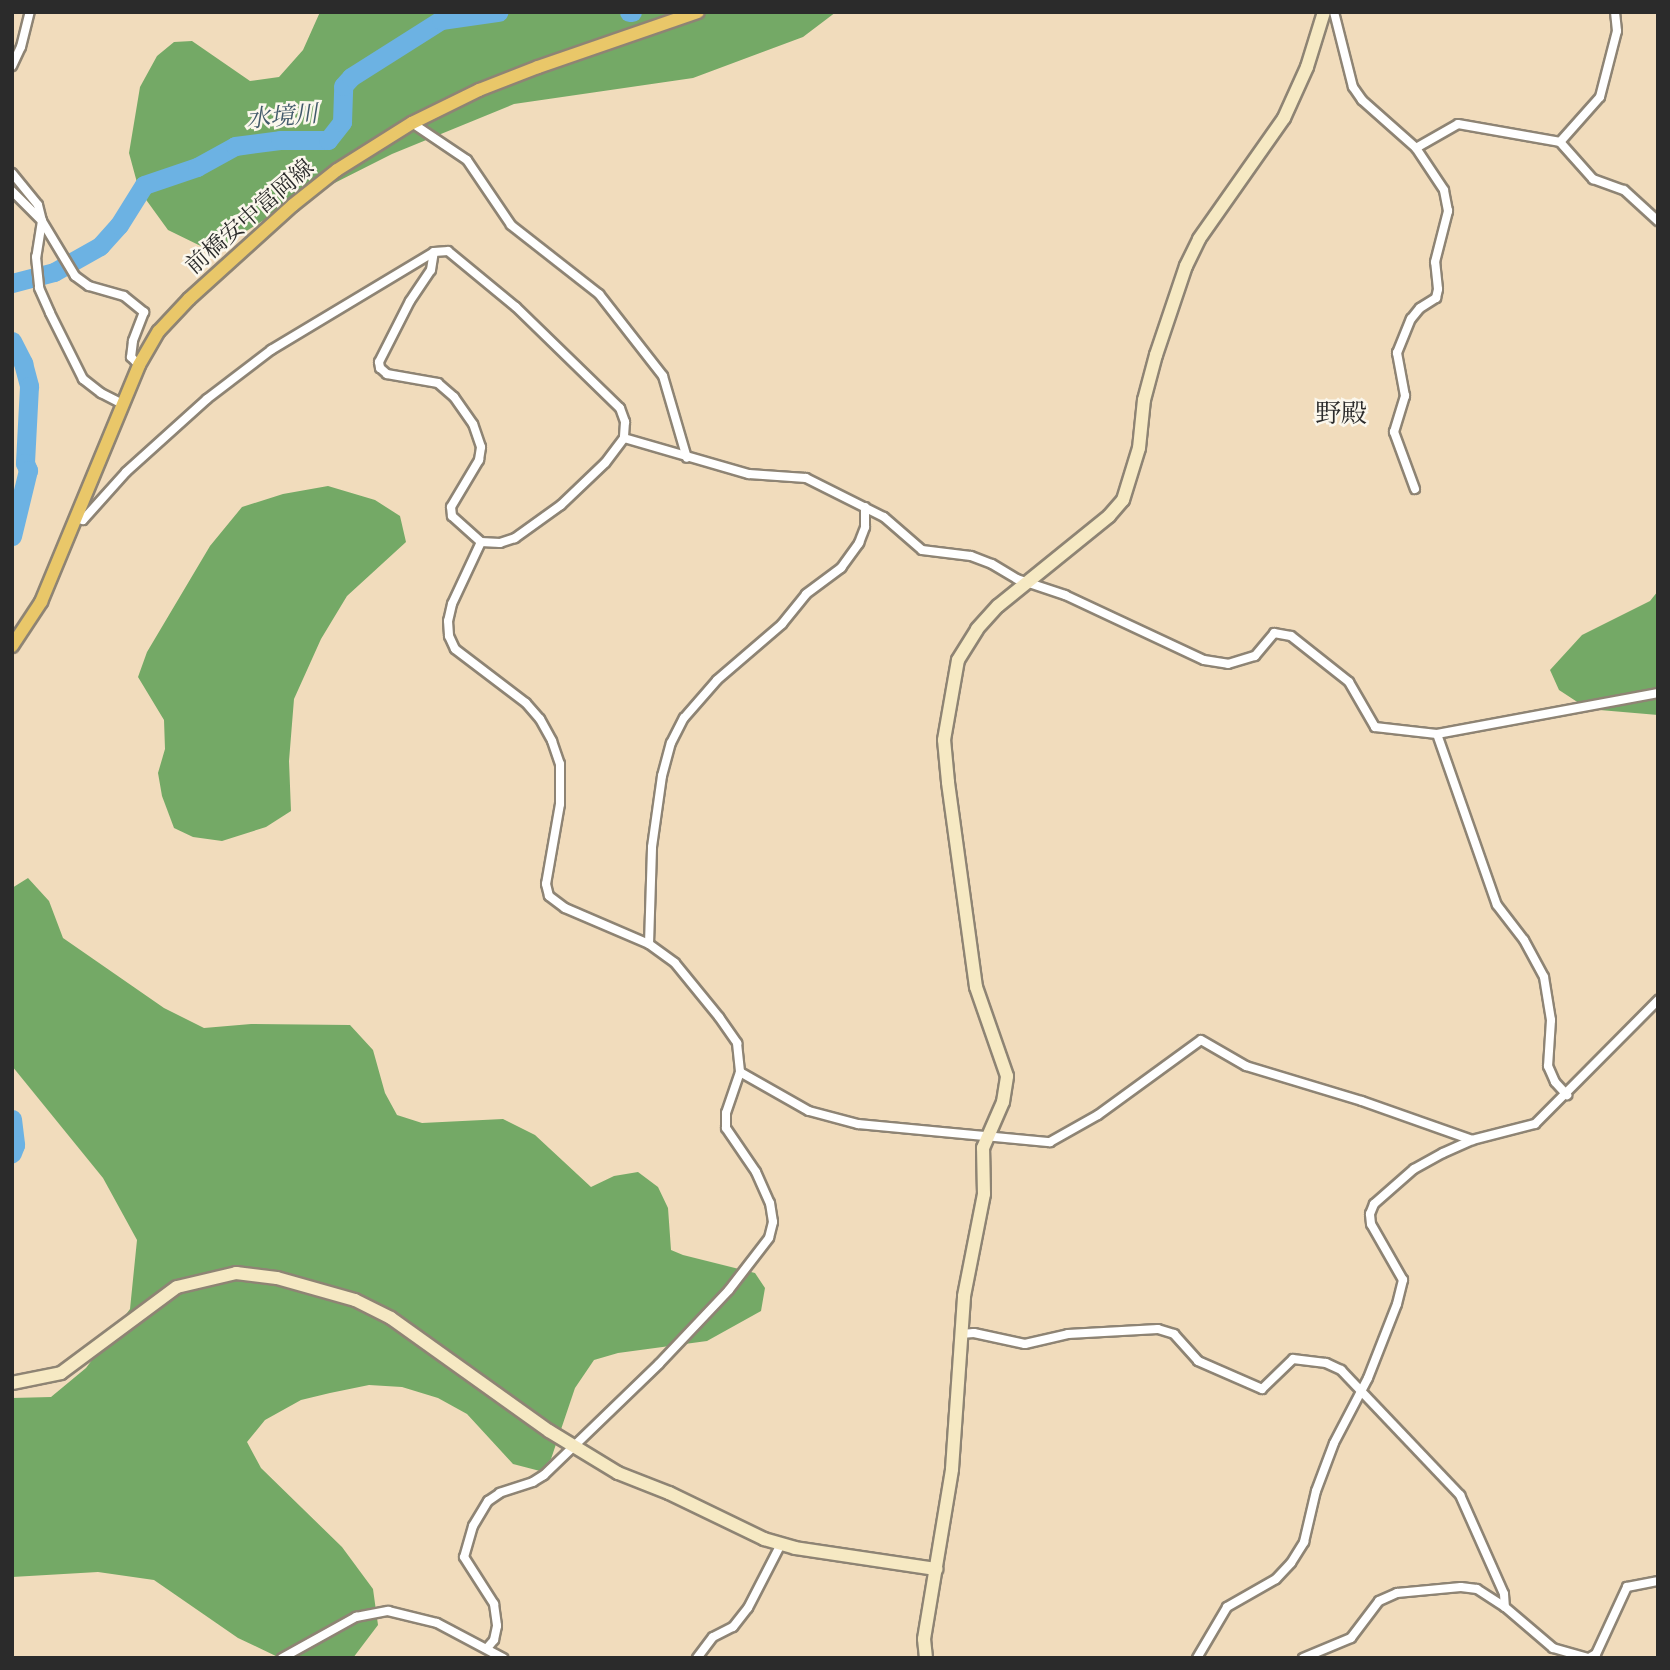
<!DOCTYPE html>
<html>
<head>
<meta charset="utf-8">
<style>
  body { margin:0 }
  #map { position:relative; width:1670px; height:1670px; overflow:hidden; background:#f1dcbc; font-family:Cardo,"Noto Serif JP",serif }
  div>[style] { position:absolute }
  .forest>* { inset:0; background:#74a966 }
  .river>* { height:19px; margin:-9.5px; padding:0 9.5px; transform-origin:9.5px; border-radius:9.5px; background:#6cb2e3 }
  .roads { filter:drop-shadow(2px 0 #8e8474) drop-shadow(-2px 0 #8e8474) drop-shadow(0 2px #8e8474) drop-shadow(0 -2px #8e8474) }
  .street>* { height:8px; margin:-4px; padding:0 4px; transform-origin:4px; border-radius:4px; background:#fff }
  .secondary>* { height:12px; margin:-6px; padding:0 6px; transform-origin:6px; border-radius:6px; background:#f6e9c3 }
  .primary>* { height:12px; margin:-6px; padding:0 6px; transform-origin:6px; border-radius:6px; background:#e9c769 }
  span { translate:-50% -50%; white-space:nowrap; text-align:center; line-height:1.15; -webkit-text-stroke:5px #fbf7ec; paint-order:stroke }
  .street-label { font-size:23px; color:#2b2b2b }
  .water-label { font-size:24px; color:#425a6b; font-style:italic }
  .quarter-label { font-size:26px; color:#2b2b2b }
  .frame { position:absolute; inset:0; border:14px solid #2b2b2b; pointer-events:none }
</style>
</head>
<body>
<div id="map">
  <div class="forest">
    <i style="clip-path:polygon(320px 12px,836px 12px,803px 37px,693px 78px,514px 104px,392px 154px,275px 213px,213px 252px,168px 230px,139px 190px,129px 153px,140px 87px,157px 56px,174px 42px,192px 41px,250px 81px,279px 77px,303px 50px)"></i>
    <i style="clip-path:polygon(328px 486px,375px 500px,400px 516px,406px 542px,347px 596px,321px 639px,294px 699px,289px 761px,291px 811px,266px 827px,222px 841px,193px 837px,174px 828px,162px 796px,158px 773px,165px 749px,164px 720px,138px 677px,147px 652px,210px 546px,242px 507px,283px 494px)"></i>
    <i style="clip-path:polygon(1658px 591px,1658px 715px,1588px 709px,1559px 690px,1550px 670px,1582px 635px,1650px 601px)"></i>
    <i style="clip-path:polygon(28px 878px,49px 901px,63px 938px,164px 1008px,204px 1028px,251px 1024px,350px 1025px,373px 1050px,385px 1093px,397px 1115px,422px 1123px,503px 1119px,535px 1135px,591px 1187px,614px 1176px,638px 1172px,658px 1187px,668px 1208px,671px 1250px,683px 1255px,755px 1273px,765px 1288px,761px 1311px,707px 1341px,618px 1353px,594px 1360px,575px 1388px,551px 1459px,540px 1471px,513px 1464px,467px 1414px,438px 1398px,402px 1387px,369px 1385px,330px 1393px,301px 1400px,265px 1420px,247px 1442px,261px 1468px,342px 1547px,373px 1589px,378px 1625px,353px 1658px,280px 1658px,238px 1638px,154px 1580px,98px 1572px,12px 1577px,12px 1398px,51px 1397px,86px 1368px,130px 1309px,137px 1240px,103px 1178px,12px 1066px,12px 888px)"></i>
  </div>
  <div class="river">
    <i style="left:629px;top:12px;width:3px"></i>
    <i style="left:12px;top:283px;width:43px;rotate:-14.7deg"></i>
    <i style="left:54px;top:272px;width:53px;rotate:-29.5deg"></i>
    <i style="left:100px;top:246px;width:28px;rotate:-48deg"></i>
    <i style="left:119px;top:225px;width:47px;rotate:-58deg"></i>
    <i style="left:144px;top:185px;width:56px;rotate:-18.8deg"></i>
    <i style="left:197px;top:167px;width:43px;rotate:-28.9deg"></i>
    <i style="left:235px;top:146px;width:45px;rotate:-7.6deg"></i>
    <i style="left:280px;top:140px;width:48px"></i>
    <i style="left:328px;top:140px;width:23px;rotate:-52deg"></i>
    <i style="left:342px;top:122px;width:36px;rotate:-88deg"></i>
    <i style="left:343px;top:86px;width:12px;rotate:-48deg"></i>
    <i style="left:351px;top:77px;width:107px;rotate:-32.3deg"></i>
    <i style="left:441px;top:20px;width:58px;rotate:-8deg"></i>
    <i style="left:12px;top:341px;width:25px;rotate:63deg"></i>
    <i style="left:23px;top:363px;width:24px;rotate:75deg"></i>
    <i style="left:29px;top:386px;width:77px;rotate:93deg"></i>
    <i style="left:25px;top:463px;width:8px;rotate:67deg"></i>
    <i style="left:28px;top:470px;width:68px;rotate:103.6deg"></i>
    <i style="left:12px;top:1119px;width:26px;rotate:83deg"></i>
    <i style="left:15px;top:1145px;width:9px;rotate:111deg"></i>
  </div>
  <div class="roads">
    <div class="street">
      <i style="left:1334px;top:12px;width:77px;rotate:75.8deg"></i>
      <i style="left:1353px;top:87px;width:16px;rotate:55deg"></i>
      <i style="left:1362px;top:100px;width:72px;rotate:41.6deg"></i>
      <i style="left:1416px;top:148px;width:48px;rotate:-29.7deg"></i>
      <i style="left:1458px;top:124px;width:104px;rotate:10deg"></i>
      <i style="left:1560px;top:142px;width:60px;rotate:-48.4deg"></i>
      <i style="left:1600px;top:97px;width:68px;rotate:-75.6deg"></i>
      <i style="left:1617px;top:31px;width:19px;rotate:-96deg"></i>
      <i style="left:12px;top:66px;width:21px;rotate:-65deg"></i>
      <i style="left:21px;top:47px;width:36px;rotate:-76deg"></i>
      <i style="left:412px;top:123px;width:66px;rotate:33.9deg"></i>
      <i style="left:467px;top:160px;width:78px;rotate:55.9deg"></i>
      <i style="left:511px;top:225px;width:112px;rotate:38.1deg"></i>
      <i style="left:599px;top:294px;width:104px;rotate:52deg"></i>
      <i style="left:663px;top:376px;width:85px;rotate:73.7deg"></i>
      <i style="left:1560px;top:142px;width:50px;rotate:48.3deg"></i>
      <i style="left:1593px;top:179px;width:33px;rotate:20deg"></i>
      <i style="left:1624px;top:190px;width:46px;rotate:42.4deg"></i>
      <i style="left:12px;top:173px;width:41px;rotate:50.9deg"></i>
      <i style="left:38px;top:205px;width:16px;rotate:76deg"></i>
      <i style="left:42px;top:221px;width:36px;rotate:99deg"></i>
      <i style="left:36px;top:257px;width:31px;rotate:84deg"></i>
      <i style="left:39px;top:288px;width:27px;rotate:66deg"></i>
      <i style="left:50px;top:313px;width:74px;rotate:63.4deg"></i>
      <i style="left:83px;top:379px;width:23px;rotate:38deg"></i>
      <i style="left:101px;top:393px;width:25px;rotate:27deg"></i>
      <i style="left:12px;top:191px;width:42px;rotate:45deg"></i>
      <i style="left:42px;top:221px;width:64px;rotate:59deg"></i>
      <i style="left:75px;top:276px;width:17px;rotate:36deg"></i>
      <i style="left:89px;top:286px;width:36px;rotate:16deg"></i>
      <i style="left:124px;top:296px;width:26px;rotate:39deg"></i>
      <i style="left:144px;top:312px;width:31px;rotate:111deg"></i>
      <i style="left:133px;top:341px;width:16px;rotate:97deg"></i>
      <i style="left:131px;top:357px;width:11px;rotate:45deg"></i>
      <i style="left:624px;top:438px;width:130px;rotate:16.1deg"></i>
      <i style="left:749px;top:474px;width:57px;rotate:4deg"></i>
      <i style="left:806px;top:478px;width:87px;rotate:26.6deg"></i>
      <i style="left:884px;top:517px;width:50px;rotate:41deg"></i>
      <i style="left:922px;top:550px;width:49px;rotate:7deg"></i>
      <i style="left:971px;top:556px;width:22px;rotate:21deg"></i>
      <i style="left:992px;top:564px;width:29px;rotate:31deg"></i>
      <i style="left:1017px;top:579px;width:51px;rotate:18.4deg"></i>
      <i style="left:1065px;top:595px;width:153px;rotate:25.1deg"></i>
      <i style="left:1204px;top:660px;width:24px;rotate:9deg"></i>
      <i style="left:1228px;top:664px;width:28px;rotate:-17deg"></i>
      <i style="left:1255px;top:656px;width:30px;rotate:-50deg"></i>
      <i style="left:1274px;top:633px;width:17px;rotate:10deg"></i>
      <i style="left:1291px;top:636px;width:74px;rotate:38.4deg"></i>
      <i style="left:1349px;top:682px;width:52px;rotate:60deg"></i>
      <i style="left:1375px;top:727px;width:62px;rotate:6.4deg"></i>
      <i style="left:1437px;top:734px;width:225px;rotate:-10.5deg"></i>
      <i style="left:1415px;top:489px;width:61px;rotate:-110.2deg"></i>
      <i style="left:1394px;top:432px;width:38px;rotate:-73deg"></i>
      <i style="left:1405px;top:396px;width:44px;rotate:-100.5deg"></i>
      <i style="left:1397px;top:353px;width:37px;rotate:-68deg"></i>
      <i style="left:1411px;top:319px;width:14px;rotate:-51deg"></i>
      <i style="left:1420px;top:308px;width:19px;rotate:-32deg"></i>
      <i style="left:1436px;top:298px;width:9px;rotate:-77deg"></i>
      <i style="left:1438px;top:289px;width:27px;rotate:-96deg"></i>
      <i style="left:1435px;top:262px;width:53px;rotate:-75.7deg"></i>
      <i style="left:1448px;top:211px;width:21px;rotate:-101deg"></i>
      <i style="left:1444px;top:190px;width:50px;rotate:-123.7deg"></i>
      <i style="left:75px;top:518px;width:8px;rotate:14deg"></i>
      <i style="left:83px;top:520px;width:64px;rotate:-48.1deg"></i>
      <i style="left:126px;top:472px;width:109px;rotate:-42deg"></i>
      <i style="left:207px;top:399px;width:81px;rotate:-37.4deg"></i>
      <i style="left:271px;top:350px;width:190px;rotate:-31deg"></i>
      <i style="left:434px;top:252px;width:14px;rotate:-4deg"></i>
      <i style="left:448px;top:251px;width:88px;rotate:39.5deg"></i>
      <i style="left:516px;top:307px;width:145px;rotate:44.2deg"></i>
      <i style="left:620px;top:408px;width:15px;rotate:70deg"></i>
      <i style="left:625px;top:422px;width:16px;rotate:94deg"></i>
      <i style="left:624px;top:438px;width:31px;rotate:127deg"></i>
      <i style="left:605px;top:463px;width:61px;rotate:136.3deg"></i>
      <i style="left:561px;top:505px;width:57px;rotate:144.3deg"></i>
      <i style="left:515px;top:538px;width:16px;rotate:162deg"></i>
      <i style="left:500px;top:543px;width:19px;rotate:-177deg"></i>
      <i style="left:481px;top:542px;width:39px;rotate:-138deg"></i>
      <i style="left:452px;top:516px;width:9px;rotate:-96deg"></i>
      <i style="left:451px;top:507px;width:55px;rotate:-59.2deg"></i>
      <i style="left:479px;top:460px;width:13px;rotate:-81deg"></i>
      <i style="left:481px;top:447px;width:24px;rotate:-109deg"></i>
      <i style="left:473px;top:424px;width:33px;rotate:-125deg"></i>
      <i style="left:454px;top:397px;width:21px;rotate:-139deg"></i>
      <i style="left:438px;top:383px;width:52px;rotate:-170deg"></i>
      <i style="left:387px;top:374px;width:9px;rotate:-139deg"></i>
      <i style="left:380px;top:368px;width:6px;rotate:-99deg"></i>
      <i style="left:379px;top:362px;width:68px;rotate:-63.1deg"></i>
      <i style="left:410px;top:301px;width:37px;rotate:-56deg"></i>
      <i style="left:431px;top:270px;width:18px;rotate:-81deg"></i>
      <i style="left:481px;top:542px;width:68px;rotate:115.1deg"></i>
      <i style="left:452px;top:604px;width:17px;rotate:103deg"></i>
      <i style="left:448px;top:621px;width:15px;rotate:86deg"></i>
      <i style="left:449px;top:636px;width:14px;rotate:65deg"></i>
      <i style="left:455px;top:649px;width:89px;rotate:37.3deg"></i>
      <i style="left:526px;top:703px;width:21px;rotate:49deg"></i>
      <i style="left:540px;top:719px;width:25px;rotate:61deg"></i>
      <i style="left:552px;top:741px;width:24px;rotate:71deg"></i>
      <i style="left:560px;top:764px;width:40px;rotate:90deg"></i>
      <i style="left:560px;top:804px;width:81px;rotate:99.9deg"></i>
      <i style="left:546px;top:884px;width:12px;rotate:76deg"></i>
      <i style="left:549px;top:896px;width:20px;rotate:37deg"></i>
      <i style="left:565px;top:908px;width:91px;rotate:23.2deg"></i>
      <i style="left:649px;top:944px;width:32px;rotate:36deg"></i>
      <i style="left:675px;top:963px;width:70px;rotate:50.8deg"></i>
      <i style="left:719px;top:1017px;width:32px;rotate:55deg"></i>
      <i style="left:737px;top:1043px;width:29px;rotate:84deg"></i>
      <i style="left:740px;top:1072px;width:43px;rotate:108.9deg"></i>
      <i style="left:726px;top:1113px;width:15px;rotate:90deg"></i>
      <i style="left:726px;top:1128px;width:53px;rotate:55.7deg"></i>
      <i style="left:756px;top:1172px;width:34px;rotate:66deg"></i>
      <i style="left:770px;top:1203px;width:19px;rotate:81deg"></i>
      <i style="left:773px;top:1222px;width:16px;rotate:104deg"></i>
      <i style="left:769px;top:1238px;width:66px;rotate:127.6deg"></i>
      <i style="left:729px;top:1290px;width:102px;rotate:133.4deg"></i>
      <i style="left:659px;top:1364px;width:160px;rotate:136deg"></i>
      <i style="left:544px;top:1475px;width:13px;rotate:148deg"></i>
      <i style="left:533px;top:1482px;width:35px;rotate:162deg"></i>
      <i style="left:500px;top:1493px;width:14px;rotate:146deg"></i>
      <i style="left:488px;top:1501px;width:29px;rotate:121deg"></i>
      <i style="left:473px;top:1526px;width:32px;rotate:106deg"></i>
      <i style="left:464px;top:1557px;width:56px;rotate:57.4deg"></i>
      <i style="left:494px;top:1604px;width:22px;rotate:82deg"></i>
      <i style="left:497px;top:1626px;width:14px;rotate:102deg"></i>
      <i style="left:494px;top:1640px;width:9px;rotate:131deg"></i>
      <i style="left:1437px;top:734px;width:181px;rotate:70.7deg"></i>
      <i style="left:1497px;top:905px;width:44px;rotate:52.4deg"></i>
      <i style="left:1524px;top:940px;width:42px;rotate:61.6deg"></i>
      <i style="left:1544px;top:977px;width:44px;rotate:80.8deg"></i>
      <i style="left:1551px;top:1020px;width:46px;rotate:93.7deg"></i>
      <i style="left:1548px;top:1066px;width:17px;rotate:66deg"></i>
      <i style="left:1555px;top:1082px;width:18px;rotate:47deg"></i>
      <i style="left:649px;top:944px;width:97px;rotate:-88.2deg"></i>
      <i style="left:652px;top:847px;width:72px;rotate:-82deg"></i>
      <i style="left:662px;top:776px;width:34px;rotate:-75deg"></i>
      <i style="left:671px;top:743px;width:28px;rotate:-63deg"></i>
      <i style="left:684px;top:718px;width:50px;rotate:-49deg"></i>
      <i style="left:717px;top:680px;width:86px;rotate:-40.7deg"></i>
      <i style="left:782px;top:624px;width:38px;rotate:-51deg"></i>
      <i style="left:806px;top:594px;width:44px;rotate:-36.6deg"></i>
      <i style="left:841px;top:568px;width:31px;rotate:-54deg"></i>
      <i style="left:859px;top:543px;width:17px;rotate:-69deg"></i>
      <i style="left:865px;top:527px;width:20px;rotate:-90deg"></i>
      <i style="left:740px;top:1072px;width:79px;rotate:29.5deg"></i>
      <i style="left:809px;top:1111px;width:51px;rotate:14.9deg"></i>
      <i style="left:858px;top:1124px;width:193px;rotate:5.4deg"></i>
      <i style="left:1050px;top:1142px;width:55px;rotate:-29.4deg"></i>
      <i style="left:1098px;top:1115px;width:127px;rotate:-36.1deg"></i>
      <i style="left:1201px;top:1040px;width:52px;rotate:30deg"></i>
      <i style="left:1246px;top:1066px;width:121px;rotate:16.8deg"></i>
      <i style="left:1362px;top:1101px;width:117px;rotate:19.5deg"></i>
      <i style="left:960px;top:1334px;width:14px;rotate:-4deg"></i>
      <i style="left:974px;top:1333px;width:52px;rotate:12.2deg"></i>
      <i style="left:1025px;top:1344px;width:44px;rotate:-13.1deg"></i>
      <i style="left:1068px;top:1334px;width:90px;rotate:-3.2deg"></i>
      <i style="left:1158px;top:1329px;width:17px;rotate:17deg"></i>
      <i style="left:1174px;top:1334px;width:36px;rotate:48deg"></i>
      <i style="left:1198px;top:1361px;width:70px;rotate:23.6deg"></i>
      <i style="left:1262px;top:1389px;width:43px;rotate:-44.1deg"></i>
      <i style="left:1293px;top:1359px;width:33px;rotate:7deg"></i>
      <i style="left:1326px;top:1363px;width:17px;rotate:25deg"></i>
      <i style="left:1341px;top:1370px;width:173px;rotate:46.4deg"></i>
      <i style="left:1460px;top:1495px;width:108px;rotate:66deg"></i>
      <i style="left:1504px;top:1594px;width:13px;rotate:86deg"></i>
      <i style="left:282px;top:1658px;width:85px;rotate:-29deg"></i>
      <i style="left:356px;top:1617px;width:33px;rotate:-11deg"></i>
      <i style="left:388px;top:1611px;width:50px;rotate:13.8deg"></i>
      <i style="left:437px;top:1623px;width:75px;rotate:27.9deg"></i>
      <i style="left:697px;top:1658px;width:26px;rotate:-53deg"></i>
      <i style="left:713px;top:1637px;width:22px;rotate:-27deg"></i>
      <i style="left:733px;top:1627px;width:24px;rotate:-52deg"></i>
      <i style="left:748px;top:1608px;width:72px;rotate:-62.7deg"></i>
      <i style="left:1197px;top:1658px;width:59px;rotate:-59.5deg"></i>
      <i style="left:1227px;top:1607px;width:56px;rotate:-29.7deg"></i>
      <i style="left:1276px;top:1579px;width:22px;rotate:-47deg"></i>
      <i style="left:1291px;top:1563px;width:25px;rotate:-58deg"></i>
      <i style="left:1304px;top:1542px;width:52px;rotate:-76.8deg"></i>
      <i style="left:1316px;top:1491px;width:51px;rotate:-69.4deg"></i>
      <i style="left:1334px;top:1443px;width:73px;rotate:-62.4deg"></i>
      <i style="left:1368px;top:1378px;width:79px;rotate:-68.6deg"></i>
      <i style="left:1397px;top:1304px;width:25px;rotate:-76deg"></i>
      <i style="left:1403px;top:1280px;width:64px;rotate:-119.7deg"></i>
      <i style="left:1371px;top:1224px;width:10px;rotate:-96deg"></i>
      <i style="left:1370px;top:1214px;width:11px;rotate:-68deg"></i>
      <i style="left:1374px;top:1204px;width:53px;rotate:-41.2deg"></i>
      <i style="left:1414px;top:1169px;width:33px;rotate:-29deg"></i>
      <i style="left:1443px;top:1153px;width:32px;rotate:-24deg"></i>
      <i style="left:1472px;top:1140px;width:65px;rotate:-14.3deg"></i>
      <i style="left:1535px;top:1124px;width:175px;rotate:-45.2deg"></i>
      <i style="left:1303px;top:1658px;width:52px;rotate:-22.6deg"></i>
      <i style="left:1351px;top:1638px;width:46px;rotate:-52.9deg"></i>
      <i style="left:1379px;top:1601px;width:20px;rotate:-24deg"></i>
      <i style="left:1397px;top:1593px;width:64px;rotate:-5.4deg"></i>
      <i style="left:1461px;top:1587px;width:16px;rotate:7deg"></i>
      <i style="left:1477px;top:1589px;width:33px;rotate:33deg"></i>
      <i style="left:1505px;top:1607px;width:63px;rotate:40.5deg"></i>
      <i style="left:1553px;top:1648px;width:35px;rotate:16deg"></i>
      <i style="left:1589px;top:1658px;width:8px;rotate:-30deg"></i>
      <i style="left:1596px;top:1654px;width:74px;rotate:-65.2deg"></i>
      <i style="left:1627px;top:1587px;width:32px;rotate:-11deg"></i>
    </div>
    <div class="secondary">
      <i style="left:12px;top:1383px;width:50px;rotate:-11.5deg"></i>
      <i style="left:61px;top:1373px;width:144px;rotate:-36.6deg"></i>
      <i style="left:177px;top:1287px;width:61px;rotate:-13.3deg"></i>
      <i style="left:236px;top:1273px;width:41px;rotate:7deg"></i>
      <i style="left:277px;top:1278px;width:81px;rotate:15.8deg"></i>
      <i style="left:355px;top:1300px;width:40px;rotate:26.6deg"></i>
      <i style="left:391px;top:1318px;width:194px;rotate:35.6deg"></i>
      <i style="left:549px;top:1431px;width:81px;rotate:31.3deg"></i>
      <i style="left:618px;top:1473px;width:55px;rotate:21.4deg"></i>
      <i style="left:669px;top:1493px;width:106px;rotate:25.8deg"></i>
      <i style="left:764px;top:1539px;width:32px;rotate:16deg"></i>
      <i style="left:795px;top:1548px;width:143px;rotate:8.5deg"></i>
      <i style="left:926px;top:1658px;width:19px;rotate:-96deg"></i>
      <i style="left:924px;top:1639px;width:172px;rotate:-80.6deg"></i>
      <i style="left:952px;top:1469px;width:173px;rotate:-86deg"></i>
      <i style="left:964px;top:1296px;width:104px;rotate:-78.9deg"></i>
      <i style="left:984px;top:1194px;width:46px;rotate:-91.2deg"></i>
      <i style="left:983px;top:1148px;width:50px;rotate:-66.5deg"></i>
      <i style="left:1003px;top:1102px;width:26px;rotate:-81deg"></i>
      <i style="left:1007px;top:1076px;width:94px;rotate:-109.2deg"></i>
      <i style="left:976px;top:987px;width:207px;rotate:-97.8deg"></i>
      <i style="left:948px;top:782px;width:42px;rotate:-95.4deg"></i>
      <i style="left:944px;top:740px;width:81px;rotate:-80.1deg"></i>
      <i style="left:958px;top:660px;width:36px;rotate:-58deg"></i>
      <i style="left:977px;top:629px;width:31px;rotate:-48deg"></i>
      <i style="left:998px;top:606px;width:143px;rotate:-39deg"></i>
      <i style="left:1109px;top:516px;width:21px;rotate:-49deg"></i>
      <i style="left:1123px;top:500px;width:54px;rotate:-72.9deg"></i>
      <i style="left:1139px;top:448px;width:48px;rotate:-84.1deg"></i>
      <i style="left:1144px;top:400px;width:47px;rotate:-75.1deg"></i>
      <i style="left:1156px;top:355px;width:94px;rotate:-71.4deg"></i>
      <i style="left:1186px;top:266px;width:30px;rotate:-64deg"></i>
      <i style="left:1199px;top:239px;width:148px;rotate:-54.9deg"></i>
      <i style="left:1284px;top:118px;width:56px;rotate:-65.7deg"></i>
      <i style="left:1307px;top:67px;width:58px;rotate:-72.8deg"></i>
    </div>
    <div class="primary">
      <i style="left:12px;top:646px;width:53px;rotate:-56.6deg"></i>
      <i style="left:41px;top:602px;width:256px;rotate:-67.5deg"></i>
      <i style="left:139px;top:365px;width:39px;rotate:-60deg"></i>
      <i style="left:159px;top:331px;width:44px;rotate:-46.8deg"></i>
      <i style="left:189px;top:299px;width:140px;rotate:-42.1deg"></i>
      <i style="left:293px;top:205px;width:56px;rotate:-38.5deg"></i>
      <i style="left:337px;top:170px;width:89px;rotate:-32.1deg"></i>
      <i style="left:412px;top:123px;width:75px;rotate:-26.2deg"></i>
      <i style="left:479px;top:90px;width:63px;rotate:-21.3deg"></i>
      <i style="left:538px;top:67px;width:169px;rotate:-19deg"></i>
    </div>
  </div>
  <div class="street-label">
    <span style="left:250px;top:217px;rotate:-41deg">前橋安中富岡線</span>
  </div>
  <div class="water-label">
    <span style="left:282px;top:117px;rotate:-5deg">水境川</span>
  </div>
  <div class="quarter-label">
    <span style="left:1341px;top:414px">野殿</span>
  </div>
  <div class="frame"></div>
</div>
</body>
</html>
